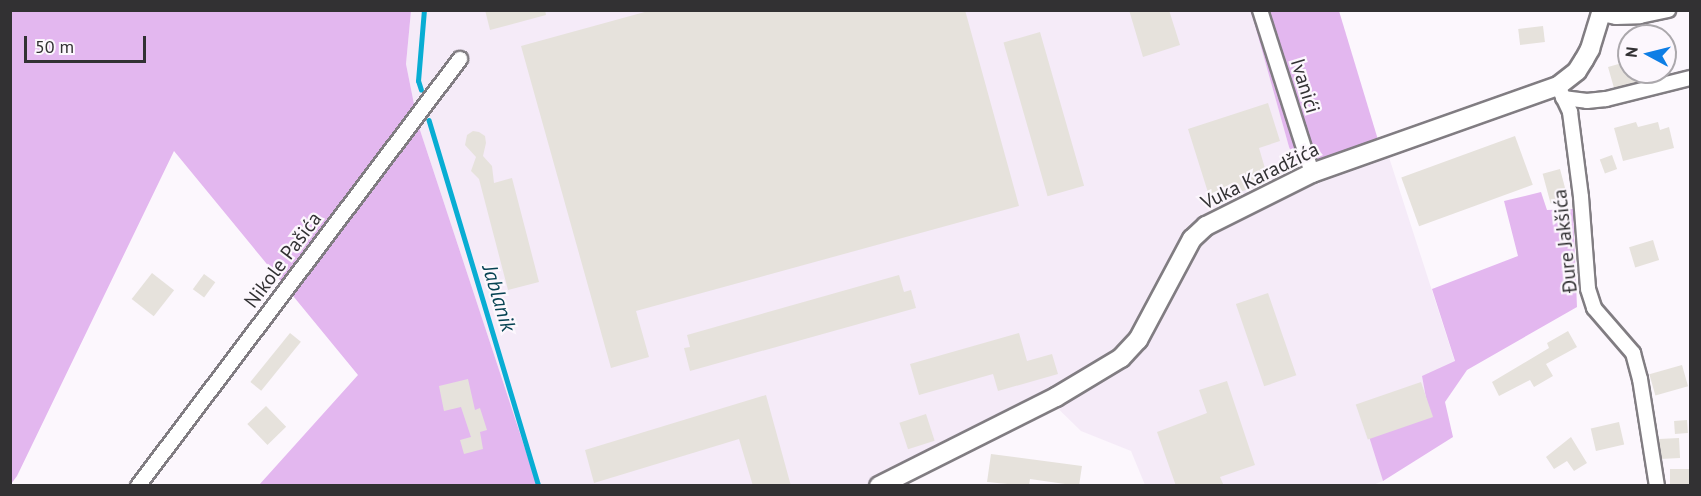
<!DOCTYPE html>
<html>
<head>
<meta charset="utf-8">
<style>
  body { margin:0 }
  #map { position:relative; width:1701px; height:496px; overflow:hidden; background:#fcf7fd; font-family:"PT Sans",sans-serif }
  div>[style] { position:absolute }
  .built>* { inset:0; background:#f5ebf8 }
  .green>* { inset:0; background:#e3b7ef }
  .stream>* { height:4.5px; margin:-2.25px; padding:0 2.25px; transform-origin:2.25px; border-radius:2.25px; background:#09add3 }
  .building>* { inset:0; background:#e6e2dc; transform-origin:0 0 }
  .roads { filter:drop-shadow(2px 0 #817d82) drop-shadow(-2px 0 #817d82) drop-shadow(0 2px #817d82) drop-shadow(0 -2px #817d82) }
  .street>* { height:14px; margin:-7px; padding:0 7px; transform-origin:7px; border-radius:7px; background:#fff }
  .secondary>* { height:18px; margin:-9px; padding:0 9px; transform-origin:9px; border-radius:9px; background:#fff }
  span { translate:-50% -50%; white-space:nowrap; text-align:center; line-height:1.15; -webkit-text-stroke:4.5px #fcf7fd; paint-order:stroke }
  .street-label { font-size:20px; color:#323133 }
  .water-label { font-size:21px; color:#054252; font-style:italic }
  .frame { position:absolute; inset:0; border:12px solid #323133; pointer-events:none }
  .north { position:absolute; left:1617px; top:24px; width:60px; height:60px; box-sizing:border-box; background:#fcf7fd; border:2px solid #aba8ac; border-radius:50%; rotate:277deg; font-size:16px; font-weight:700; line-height:24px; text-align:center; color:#323133 }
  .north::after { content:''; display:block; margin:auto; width:21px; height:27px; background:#0d7ee5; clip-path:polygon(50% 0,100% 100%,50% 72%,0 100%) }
  .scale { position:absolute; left:24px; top:36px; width:122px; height:27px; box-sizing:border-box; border:3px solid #323133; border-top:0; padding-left:8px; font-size:18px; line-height:21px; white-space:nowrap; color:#323133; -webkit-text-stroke:4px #fcf7fd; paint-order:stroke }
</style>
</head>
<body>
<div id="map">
  <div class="built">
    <i style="clip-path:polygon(411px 11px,1251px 11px,1289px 147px,1305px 182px,1387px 151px,1455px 362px,1427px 403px,1367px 427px,1383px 481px,1373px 485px,1145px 485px,1131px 451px,1081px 431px,1042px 393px,894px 478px,875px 485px,537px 485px,418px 124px,406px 64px)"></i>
  </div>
  <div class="green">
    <i style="clip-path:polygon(10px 11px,411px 11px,406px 64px,418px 124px,537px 485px,259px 485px,358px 375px,174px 151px,17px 476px,11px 484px)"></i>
    <i style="clip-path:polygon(1251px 11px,1339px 11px,1382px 153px,1305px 182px,1289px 147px)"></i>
    <i style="clip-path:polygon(1541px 192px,1547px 210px,1573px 209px,1577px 307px,1467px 370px,1445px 402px,1453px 437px,1383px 481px,1366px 427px,1427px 403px,1422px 376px,1455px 361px,1432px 289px,1518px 256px,1504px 201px)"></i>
  </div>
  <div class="stream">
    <i style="left:421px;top:90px;width:9px;rotate:-108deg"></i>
    <i style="left:418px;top:81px;width:71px;rotate:-85.2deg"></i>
    <i style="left:429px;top:120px;width:382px;rotate:73.3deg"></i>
  </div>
  <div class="building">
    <i style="clip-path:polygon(485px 10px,545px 10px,546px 15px,490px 30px)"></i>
    <i style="clip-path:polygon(652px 10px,965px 10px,1019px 206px,636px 311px,649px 357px,611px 368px,521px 46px)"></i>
    <i style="clip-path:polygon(1129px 10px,1169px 10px,1180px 45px,1143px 57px)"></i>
    <i style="left:1543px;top:26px;width:16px;height:25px;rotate:83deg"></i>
    <i style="left:1040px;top:32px;width:160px;height:38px;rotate:74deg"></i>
    <i style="clip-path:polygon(1629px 61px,1629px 72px,1641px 72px,1643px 80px,1614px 88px,1608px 67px)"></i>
    <i style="clip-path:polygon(1268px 103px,1280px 141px,1259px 148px,1269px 182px,1211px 202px,1188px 129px)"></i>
    <i style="clip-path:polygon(1636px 122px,1638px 127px,1658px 122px,1660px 130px,1669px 127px,1674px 148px,1623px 161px,1614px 128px)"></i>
    <i style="clip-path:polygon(473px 131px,479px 132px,485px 136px,486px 143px,483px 156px,492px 166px,494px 183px,512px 178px,539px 282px,508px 290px,479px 179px,471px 171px,476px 157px,465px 145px,467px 135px)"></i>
    <i style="left:1515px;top:136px;width:52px;height:121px;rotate:70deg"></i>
    <i style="left:1612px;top:155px;width:15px;height:13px;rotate:70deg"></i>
    <i style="left:1560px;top:169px;width:31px;height:18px;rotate:75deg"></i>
    <i style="left:1653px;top:240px;width:21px;height:25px;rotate:73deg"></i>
    <i style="left:152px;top:273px;width:28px;height:33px;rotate:38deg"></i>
    <i style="left:204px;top:274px;width:14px;height:19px;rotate:36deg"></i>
    <i style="clip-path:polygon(899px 275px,904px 292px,911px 290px,916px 308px,690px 371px,684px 348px,690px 347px,687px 335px)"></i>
    <i style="left:1268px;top:293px;width:87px;height:34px;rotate:71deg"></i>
    <i style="clip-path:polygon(1568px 331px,1577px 347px,1546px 364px,1553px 376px,1534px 387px,1530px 380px,1499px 396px,1492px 382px,1549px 348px,1547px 343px)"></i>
    <i style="left:290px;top:333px;width:14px;height:63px;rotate:39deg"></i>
    <i style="clip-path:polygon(1019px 333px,1027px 361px,1052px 354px,1058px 374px,998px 391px,993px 374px,919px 395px,910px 364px)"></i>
    <i style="left:1682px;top:365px;width:22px;height:34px;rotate:74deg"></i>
    <i style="clip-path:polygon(468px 379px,475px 410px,480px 408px,487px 430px,480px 432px,483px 449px,464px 454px,460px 440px,471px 437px,461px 407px,444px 411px,439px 386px)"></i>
    <i style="clip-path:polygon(1227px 381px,1255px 465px,1220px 477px,1224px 486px,1176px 486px,1157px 432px,1207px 413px,1199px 390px)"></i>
    <i style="left:1421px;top:382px;width:37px;height:69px;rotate:71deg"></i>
    <i style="clip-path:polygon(766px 395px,791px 486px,753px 486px,739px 439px,594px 483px,585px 450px)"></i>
    <i style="left:266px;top:406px;width:29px;height:26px;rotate:46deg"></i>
    <i style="left:926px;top:414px;width:28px;height:28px;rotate:72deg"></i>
    <i style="left:1687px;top:420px;width:13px;height:13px;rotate:86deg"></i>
    <i style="left:1619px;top:422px;width:23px;height:29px;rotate:77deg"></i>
    <i style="clip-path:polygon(1571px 437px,1587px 463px,1574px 471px,1567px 461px,1554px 469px,1546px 457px)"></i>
    <i style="left:1679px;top:438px;width:20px;height:20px;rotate:87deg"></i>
    <i style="clip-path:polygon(991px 454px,1082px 466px,1079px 486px,1030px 479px,1029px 486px,987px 482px)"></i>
    <i style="left:1670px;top:469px;width:20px;height:17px"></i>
  </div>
  <div class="roads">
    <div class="street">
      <i style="left:1260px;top:10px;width:171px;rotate:72.3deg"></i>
      <i style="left:1601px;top:14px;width:15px;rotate:11deg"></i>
      <i style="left:1616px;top:17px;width:24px;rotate:-2deg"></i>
      <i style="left:1640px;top:16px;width:29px;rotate:-12deg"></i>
      <i style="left:1558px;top:86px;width:29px;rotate:65deg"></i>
      <i style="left:1570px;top:112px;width:86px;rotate:82.6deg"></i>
      <i style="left:1581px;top:197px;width:92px;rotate:85.6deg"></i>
      <i style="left:1588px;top:289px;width:20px;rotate:72deg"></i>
      <i style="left:1594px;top:308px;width:60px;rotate:49.1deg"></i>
      <i style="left:1633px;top:353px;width:27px;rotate:75deg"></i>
      <i style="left:1640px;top:379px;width:108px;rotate:81deg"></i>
      <i style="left:1563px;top:98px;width:24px;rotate:7deg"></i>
      <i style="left:1587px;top:101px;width:19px;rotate:-6deg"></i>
      <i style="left:1606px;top:99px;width:87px;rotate:-14deg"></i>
      <i style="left:138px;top:486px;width:535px;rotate:-52.98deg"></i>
    </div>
    <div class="secondary">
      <i style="left:879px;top:486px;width:198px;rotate:-26.7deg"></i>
      <i style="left:1056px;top:397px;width:76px;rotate:-31deg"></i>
      <i style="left:1121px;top:358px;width:25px;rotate:-47deg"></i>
      <i style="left:1138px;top:340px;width:115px;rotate:-61.9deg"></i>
      <i style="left:1192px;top:239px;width:19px;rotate:-43deg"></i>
      <i style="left:1206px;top:226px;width:119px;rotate:-26.6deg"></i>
      <i style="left:1312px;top:173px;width:261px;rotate:-19.5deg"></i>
      <i style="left:1558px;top:86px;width:24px;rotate:-38deg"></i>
      <i style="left:1577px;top:71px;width:13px;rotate:-58deg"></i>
      <i style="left:1584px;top:60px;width:13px;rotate:-61deg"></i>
      <i style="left:1590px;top:49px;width:41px;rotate:-72.9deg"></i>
    </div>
  </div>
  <div class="street-label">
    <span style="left:1305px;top:86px;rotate:73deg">Ivanići</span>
    <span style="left:1260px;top:176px;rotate:-26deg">Vuka Karadžića</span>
    <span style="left:1565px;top:241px;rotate:-96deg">Đure Jakšića</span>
    <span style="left:283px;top:260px;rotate:-53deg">Nikole Pašića</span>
  </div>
  <div class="water-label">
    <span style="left:499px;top:298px;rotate:73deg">Jablanik</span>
  </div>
  <div class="frame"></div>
  <div class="north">N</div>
  <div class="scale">50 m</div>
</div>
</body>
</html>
